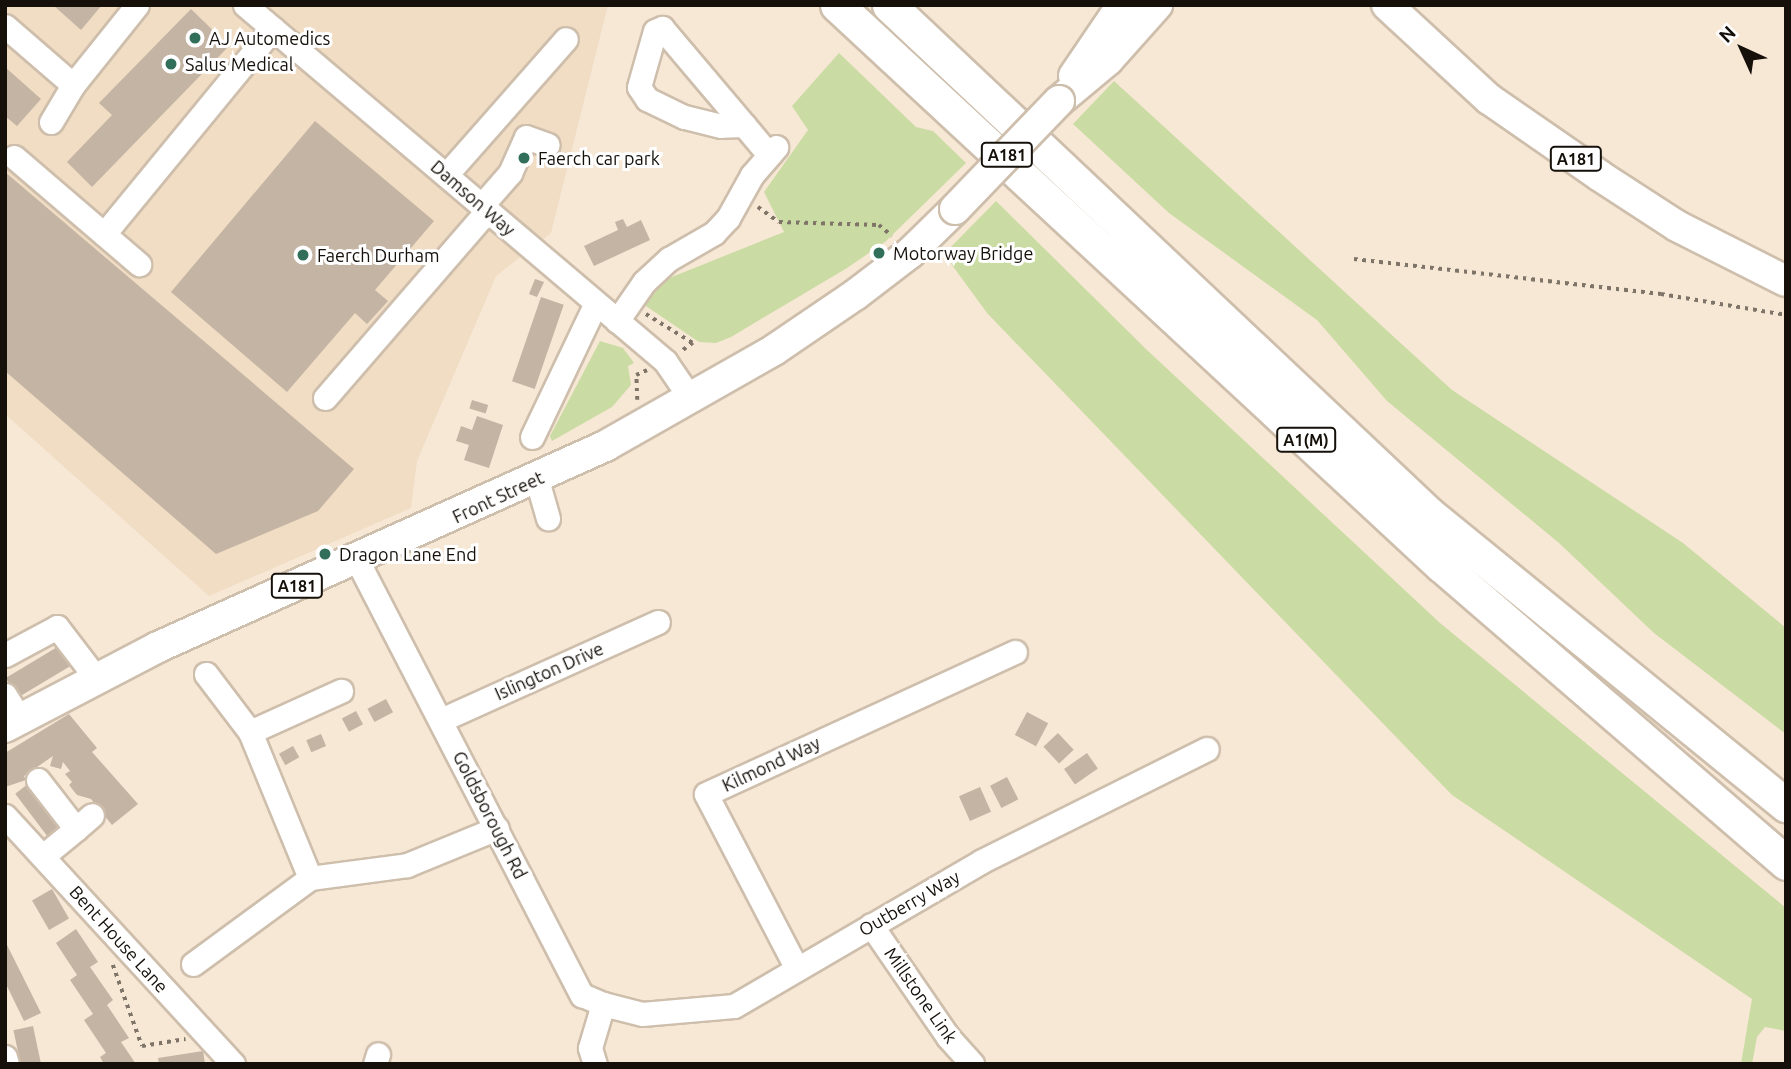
<!DOCTYPE html>
<html>
<head>
<meta charset="utf-8">
<style>
  body { margin:0 }
  #map { position:relative; width:1791px; height:1069px; overflow:hidden; background:#f7e7d5; font-family:Ubuntu,sans-serif }
  div>[style] { position:absolute }
  .built>* { inset:0; background:#f1dcc4 }
  .green>* { inset:0; background:#cadca3 }
  .building>* { inset:0; background:#c4b4a3; transform-origin:0 0 }
  .path>* { height:3.5px; margin-top:-1.75px; transform-origin:0; background:repeating-linear-gradient(90deg,#7e7468 0 3.5px,transparent 0 8.5px) }
  .roads { filter:drop-shadow(2px 0 #cebeac) drop-shadow(-2px 0 #cebeac) drop-shadow(0 2px #cebeac) drop-shadow(0 -2px #cebeac) }
  .minor>* { height:23px; margin:-11.5px; padding:0 11.5px; transform-origin:11.5px; border-radius:11.5px; background:#fff }
  .major>* { height:30px; margin:-15px; padding:0 15px; transform-origin:15px; border-radius:15px; background:#fff }
  .highway>* { height:33px; margin:-16.5px; padding:0 16.5px; transform-origin:16.5px; border-radius:16.5px; background:#fff }
  .bridges { filter:drop-shadow(2px 0 #cebeac) drop-shadow(-2px 0 #cebeac) drop-shadow(0 2px #cebeac) drop-shadow(0 -2px #cebeac) }
  .major-bridge>* { height:30px; margin:-15px; padding:0 15px; transform-origin:15px; border-radius:15px; background:#fff }
  .dots>* { width:19px; height:19px; translate:-50% -50%; box-sizing:border-box; border:4px solid #fff; border-radius:50% }
  span { translate:-50% -50%; white-space:nowrap; text-align:center; line-height:1.15; -webkit-text-stroke:6px #fff; paint-order:stroke }
  .shield-label span { padding:2px 5px; background:#fff; border:2px solid; border-radius:5px; -webkit-text-stroke-width:0 }
  .shield-label { font-size:16px; color:#15100a; font-weight:700 }
  .poi-label { font-size:18px; color:#15100a }
  .left { translate:0 -50%; text-align:left }
  .street-label { font-size:18px; color:#15100a }
  .frame { position:absolute; inset:0; border:7px solid #15100a; pointer-events:none }
  .north { position:absolute; left:1707px; top:14px; width:70px; height:70px; -webkit-text-stroke:5px #fff; paint-order:stroke; rotate:315deg; font-size:19px; font-weight:700; line-height:28px; text-align:center; color:#15100a }
  .north::after { content:''; display:block; margin:auto; width:24px; height:32px; background:#15100a; clip-path:polygon(50% 0,100% 100%,50% 72%,0 100%) }
</style>
</head>
<body>
<div id="map">
  <div class="built">
    <i style="clip-path:polygon(5px 5px,608px 5px,551px 233px,496px 276px,417px 461px,411px 508px,209px 596px,5px 414px)"></i>
  </div>
  <div class="green">
    <i style="clip-path:polygon(839px 53px,916px 127px,933px 131px,966px 163px,885px 242px,847px 268px,731px 337px,716px 343px,699px 342px,643px 304px,649px 291px,667px 279px,784px 232px,764px 192px,808px 130px,792px 106px)"></i>
    <i style="clip-path:polygon(1114px 81px,1452px 390px,1683px 543px,1786px 628px,1786px 734px,1654px 633px,1559px 543px,1387px 401px,1317px 320px,1169px 213px,1073px 124px)"></i>
    <i style="clip-path:polygon(996px 201px,1147px 350px,1440px 623px,1786px 908px,1786px 1031px,1765px 1027px,1757px 1037px,1752px 1064px,1741px 1064px,1752px 999px,1452px 795px,987px 313px,944px 254px)"></i>
    <i style="clip-path:polygon(600px 341px,623px 348px,634px 363px,628px 366px,631px 385px,612px 407px,552px 441px,550px 436px)"></i>
  </div>
  <div class="building">
    <i style="clip-path:polygon(53px 5px,102px 5px,81px 30px)"></i>
    <i style="clip-path:polygon(191px 9px,229px 46px,92px 187px,67px 162px,112px 115px,99px 103px)"></i>
    <i style="clip-path:polygon(5px 67px,41px 99px,17px 126px,5px 116px)"></i>
    <i style="clip-path:polygon(315px 121px,434px 221px,375px 290px,388px 301px,367px 324px,355px 313px,287px 392px,171px 292px)"></i>
    <i style="clip-path:polygon(5px 172px,354px 469px,318px 511px,216px 554px,5px 371px)"></i>
    <i style="clip-path:polygon(623px 219px,627px 227px,641px 220px,650px 240px,594px 266px,584px 246px,618px 230px,615px 222px)"></i>
    <i style="clip-path:polygon(535px 279px,544px 282px,537px 297px,529px 294px)"></i>
    <i style="left:541px;top:297px;width:24px;height:89px;rotate:19deg"></i>
    <i style="left:472px;top:400px;width:17px;height:9px;rotate:17deg"></i>
    <i style="clip-path:polygon(477px 416px,503px 425px,489px 468px,464px 460px,469px 445px,456px 441px,461px 426px,472px 430px)"></i>
    <i style="left:64px;top:643px;width:23px;height:68px;rotate:59deg"></i>
    <i style="left:386px;top:699px;width:15px;height:21px;rotate:62deg"></i>
    <i style="left:356px;top:711px;width:15px;height:16px;rotate:62deg"></i>
    <i style="left:1027px;top:712px;width:24px;height:26px;rotate:28deg"></i>
    <i style="clip-path:polygon(69px 714px,97px 748px,92px 752px,138px 804px,112px 825px,91px 799px,77px 795px,69px 785px,72px 782px,65px 774px,70px 771px,63px 762px,61px 769px,50px 766px,53px 756px,24px 776px,26px 780px,5px 787px,5px 753px)"></i>
    <i style="left:1058px;top:733px;width:23px;height:20px;rotate:47deg"></i>
    <i style="left:321px;top:734px;width:13px;height:16px;rotate:67deg"></i>
    <i style="left:293px;top:746px;width:13px;height:16px;rotate:61deg"></i>
    <i style="left:1087px;top:753px;width:19px;height:28px;rotate:55deg"></i>
    <i style="left:1007px;top:777px;width:25px;height:19px;rotate:63deg"></i>
    <i style="left:28px;top:784px;width:59px;height:16px;rotate:53deg"></i>
    <i style="left:980px;top:787px;width:27px;height:23px;rotate:66deg"></i>
    <i style="left:52px;top:889px;width:34px;height:23px;rotate:60deg"></i>
    <i style="clip-path:polygon(76px 929px,98px 962px,90px 967px,113px 1000px,107px 1005px,129px 1038px,121px 1042px,136px 1064px,104px 1064px,100px 1057px,106px 1053px,84px 1020px,93px 1014px,70px 980px,77px 975px,56px 943px)"></i>
    <i style="clip-path:polygon(5px 941px,41px 1013px,24px 1021px,5px 982px)"></i>
    <i style="left:33px;top:1026px;width:39px;height:20px;rotate:78deg"></i>
    <i style="clip-path:polygon(203px 1051px,205px 1064px,159px 1064px,158px 1058px)"></i>
  </div>
  <div class="path">
    <i style="left:758px;top:207px;width:26px;rotate:36deg"></i>
    <i style="left:779px;top:222px;width:100px;rotate:1.7deg"></i>
    <i style="left:879px;top:225px;width:17px;rotate:40deg"></i>
    <i style="left:1354px;top:259px;width:309px;rotate:6.5deg"></i>
    <i style="left:1661px;top:294px;width:127px;rotate:9.5deg"></i>
    <i style="left:646px;top:314px;width:55px;rotate:31.7deg"></i>
    <i style="left:693px;top:343px;width:14px;rotate:144deg"></i>
    <i style="left:637px;top:400px;width:25px;rotate:-92deg"></i>
    <i style="left:636px;top:375px;width:12px;rotate:-24deg"></i>
    <i style="left:113px;top:965px;width:86px;rotate:70.3deg"></i>
    <i style="left:142px;top:1046px;width:44px;rotate:-9.2deg"></i>
  </div>
  <div class="roads">
    <div class="minor">
      <i style="left:245px;top:5px;width:551px;rotate:40.29deg"></i>
      <i style="left:665px;top:361px;width:46px;rotate:55.6deg"></i>
      <i style="left:5px;top:26px;width:90px;rotate:40.9deg"></i>
      <i style="left:51px;top:122px;width:43px;rotate:-59.3deg"></i>
      <i style="left:73px;top:85px;width:102px;rotate:-51.3deg"></i>
      <i style="left:744px;top:125px;width:23px;rotate:178deg"></i>
      <i style="left:721px;top:126px;width:38px;rotate:-166deg"></i>
      <i style="left:684px;top:117px;width:41px;rotate:-154.1deg"></i>
      <i style="left:647px;top:99px;width:14px;rotate:-124deg"></i>
      <i style="left:639px;top:87px;width:58px;rotate:-74.1deg"></i>
      <i style="left:655px;top:31px;width:8px;rotate:-23deg"></i>
      <i style="left:662px;top:28px;width:127px;rotate:49.8deg"></i>
      <i style="left:744px;top:125px;width:39px;rotate:50deg"></i>
      <i style="left:14px;top:157px;width:165px;rotate:40.6deg"></i>
      <i style="left:446px;top:175px;width:181px;rotate:-48.6deg"></i>
      <i style="left:482px;top:205px;width:43px;rotate:-48.8deg"></i>
      <i style="left:510px;top:173px;width:39px;rotate:-66deg"></i>
      <i style="left:526px;top:137px;width:23px;rotate:20deg"></i>
      <i style="left:104px;top:234px;width:266px;rotate:-50.6deg"></i>
      <i style="left:617px;top:321px;width:47px;rotate:-55.3deg"></i>
      <i style="left:644px;top:282px;width:34px;rotate:-43deg"></i>
      <i style="left:669px;top:259px;width:52px;rotate:-30deg"></i>
      <i style="left:714px;top:233px;width:21px;rotate:-47deg"></i>
      <i style="left:728px;top:218px;width:49px;rotate:-60.8deg"></i>
      <i style="left:752px;top:175px;width:37px;rotate:-49deg"></i>
      <i style="left:325px;top:398px;width:249px;rotate:-49.1deg"></i>
      <i style="left:532px;top:437px;width:148px;rotate:-64.5deg"></i>
      <i style="left:537px;top:480px;width:40px;rotate:74deg"></i>
      <i style="left:357px;top:560px;width:490px;rotate:62.7deg"></i>
      <i style="left:582px;top:995px;width:23px;rotate:23deg"></i>
      <i style="left:603px;top:1004px;width:46px;rotate:106.5deg"></i>
      <i style="left:590px;top:1048px;width:17px;rotate:73deg"></i>
      <i style="left:5px;top:655px;width:59px;rotate:-28.3deg"></i>
      <i style="left:57px;top:627px;width:64px;rotate:52.6deg"></i>
      <i style="left:206px;top:674px;width:73px;rotate:52.8deg"></i>
      <i style="left:5px;top:695px;width:28px;rotate:58deg"></i>
      <i style="left:441px;top:720px;width:238px;rotate:-24.3deg"></i>
      <i style="left:38px;top:780px;width:62px;rotate:52.2deg"></i>
      <i style="left:76px;top:829px;width:43px;rotate:140.7deg"></i>
      <i style="left:5px;top:816px;width:337px;rotate:47.4deg"></i>
      <i style="left:76px;top:829px;width:21px;rotate:-41deg"></i>
      <i style="left:310px;top:878px;width:158px;rotate:-112.3deg"></i>
      <i style="left:250px;top:732px;width:100px;rotate:-24.3deg"></i>
      <i style="left:871px;top:925px;width:136px;rotate:55.5deg"></i>
      <i style="left:948px;top:1037px;width:36px;rotate:48deg"></i>
      <i style="left:193px;top:964px;width:145px;rotate:-36.3deg"></i>
      <i style="left:310px;top:878px;width:98px;rotate:-7.6deg"></i>
      <i style="left:407px;top:865px;width:97px;rotate:-22.3deg"></i>
      <i style="left:797px;top:969px;width:197px;rotate:-117.5deg"></i>
      <i style="left:706px;top:794px;width:340px;rotate:-24.7deg"></i>
      <i style="left:603px;top:1004px;width:40px;rotate:14.4deg"></i>
      <i style="left:642px;top:1014px;width:92px;rotate:-5deg"></i>
      <i style="left:734px;top:1006px;width:287px;rotate:-30.3deg"></i>
      <i style="left:982px;top:861px;width:251px;rotate:-26.5deg"></i>
      <i style="left:5px;top:1057px;width:7px;rotate:74deg"></i>
      <i style="left:375px;top:1064px;width:10px;rotate:-73deg"></i>
    </div>
    <div class="major">
      <i style="left:1387px;top:5px;width:139px;rotate:42.7deg"></i>
      <i style="left:1489px;top:99px;width:135px;rotate:34.7deg"></i>
      <i style="left:1600px;top:176px;width:92px;rotate:33deg"></i>
      <i style="left:1677px;top:226px;width:122px;rotate:26.8deg"></i>
      <i style="left:1074px;top:76px;width:86px;rotate:-55.9deg"></i>
      <i style="left:1059px;top:101px;width:64px;rotate:-39.9deg"></i>
      <i style="left:1108px;top:60px;width:74px;rotate:-48.3deg"></i>
      <i style="left:5px;top:727px;width:173px;rotate:-27.6deg"></i>
      <i style="left:158px;top:647px;width:492px;rotate:-24.2deg"></i>
      <i style="left:607px;top:445px;width:192px;rotate:-29.6deg"></i>
      <i style="left:774px;top:350px;width:98px;rotate:-34.2deg"></i>
      <i style="left:855px;top:295px;width:69px;rotate:-37.4deg"></i>
      <i style="left:910px;top:253px;width:63px;rotate:-44.4deg"></i>
    </div>
    <div class="highway">
      <i style="left:837px;top:5px;width:824px;rotate:42.84deg"></i>
      <i style="left:1441px;top:565px;width:456px;rotate:40.8deg"></i>
      <i style="left:889px;top:5px;width:742px;rotate:43.31deg"></i>
      <i style="left:1429px;top:514px;width:461px;rotate:39.2deg"></i>
    </div>
  </div>
  <div class="bridges">
    <div class="major-bridge">
      <i style="left:955px;top:209px;width:150px;rotate:-46.1deg"></i>
    </div>
  </div>
  <div class="dots">
    <i style="left:195px;top:38px;background:#326f5b"></i>
    <i style="left:171px;top:64px;background:#326f5b"></i>
    <i style="left:524px;top:158px;background:#326f5b"></i>
    <i style="left:879px;top:253px;background:#326f5b"></i>
    <i style="left:303px;top:255px;background:#326f5b"></i>
    <i style="left:325px;top:554px;background:#326f5b"></i>
  </div>
  <div class="shield-label">
    <span style="left:1007px;top:155px">A181</span>
    <span style="left:1576px;top:159px">A181</span>
    <span style="left:1306px;top:440px">A1(M)</span>
    <span style="left:297px;top:586px">A181</span>
  </div>
  <div class="poi-label">
    <span class="left" style="left:209px;top:38px">AJ Automedics</span>
    <span class="left" style="left:185px;top:64px">Salus Medical</span>
    <span class="left" style="left:538px;top:158px">Faerch car park</span>
    <span class="left" style="left:893px;top:253px">Motorway Bridge</span>
    <span class="left" style="left:317px;top:255px">Faerch Durham</span>
    <span class="left" style="left:339px;top:554px">Dragon Lane End</span>
  </div>
  <div class="street-label">
    <span style="left:473px;top:198px;rotate:41deg">Damson Way</span>
    <span style="left:498px;top:497px;rotate:-25deg">Front Street</span>
    <span style="left:549px;top:671px;rotate:-24deg">Islington Drive</span>
    <span style="left:771px;top:764px;rotate:-25deg">Kilmond Way</span>
    <span style="left:490px;top:815px;rotate:63deg">Goldsborough Rd</span>
    <span style="left:909px;top:903px;rotate:-30deg">Outberry Way</span>
    <span style="left:119px;top:939px;rotate:48deg">Bent House Lane</span>
    <span style="left:921px;top:995px;rotate:55deg">Millstone Link</span>
  </div>
  <div class="frame"></div>
  <div class="north">N</div>
</div>
</body>
</html>
